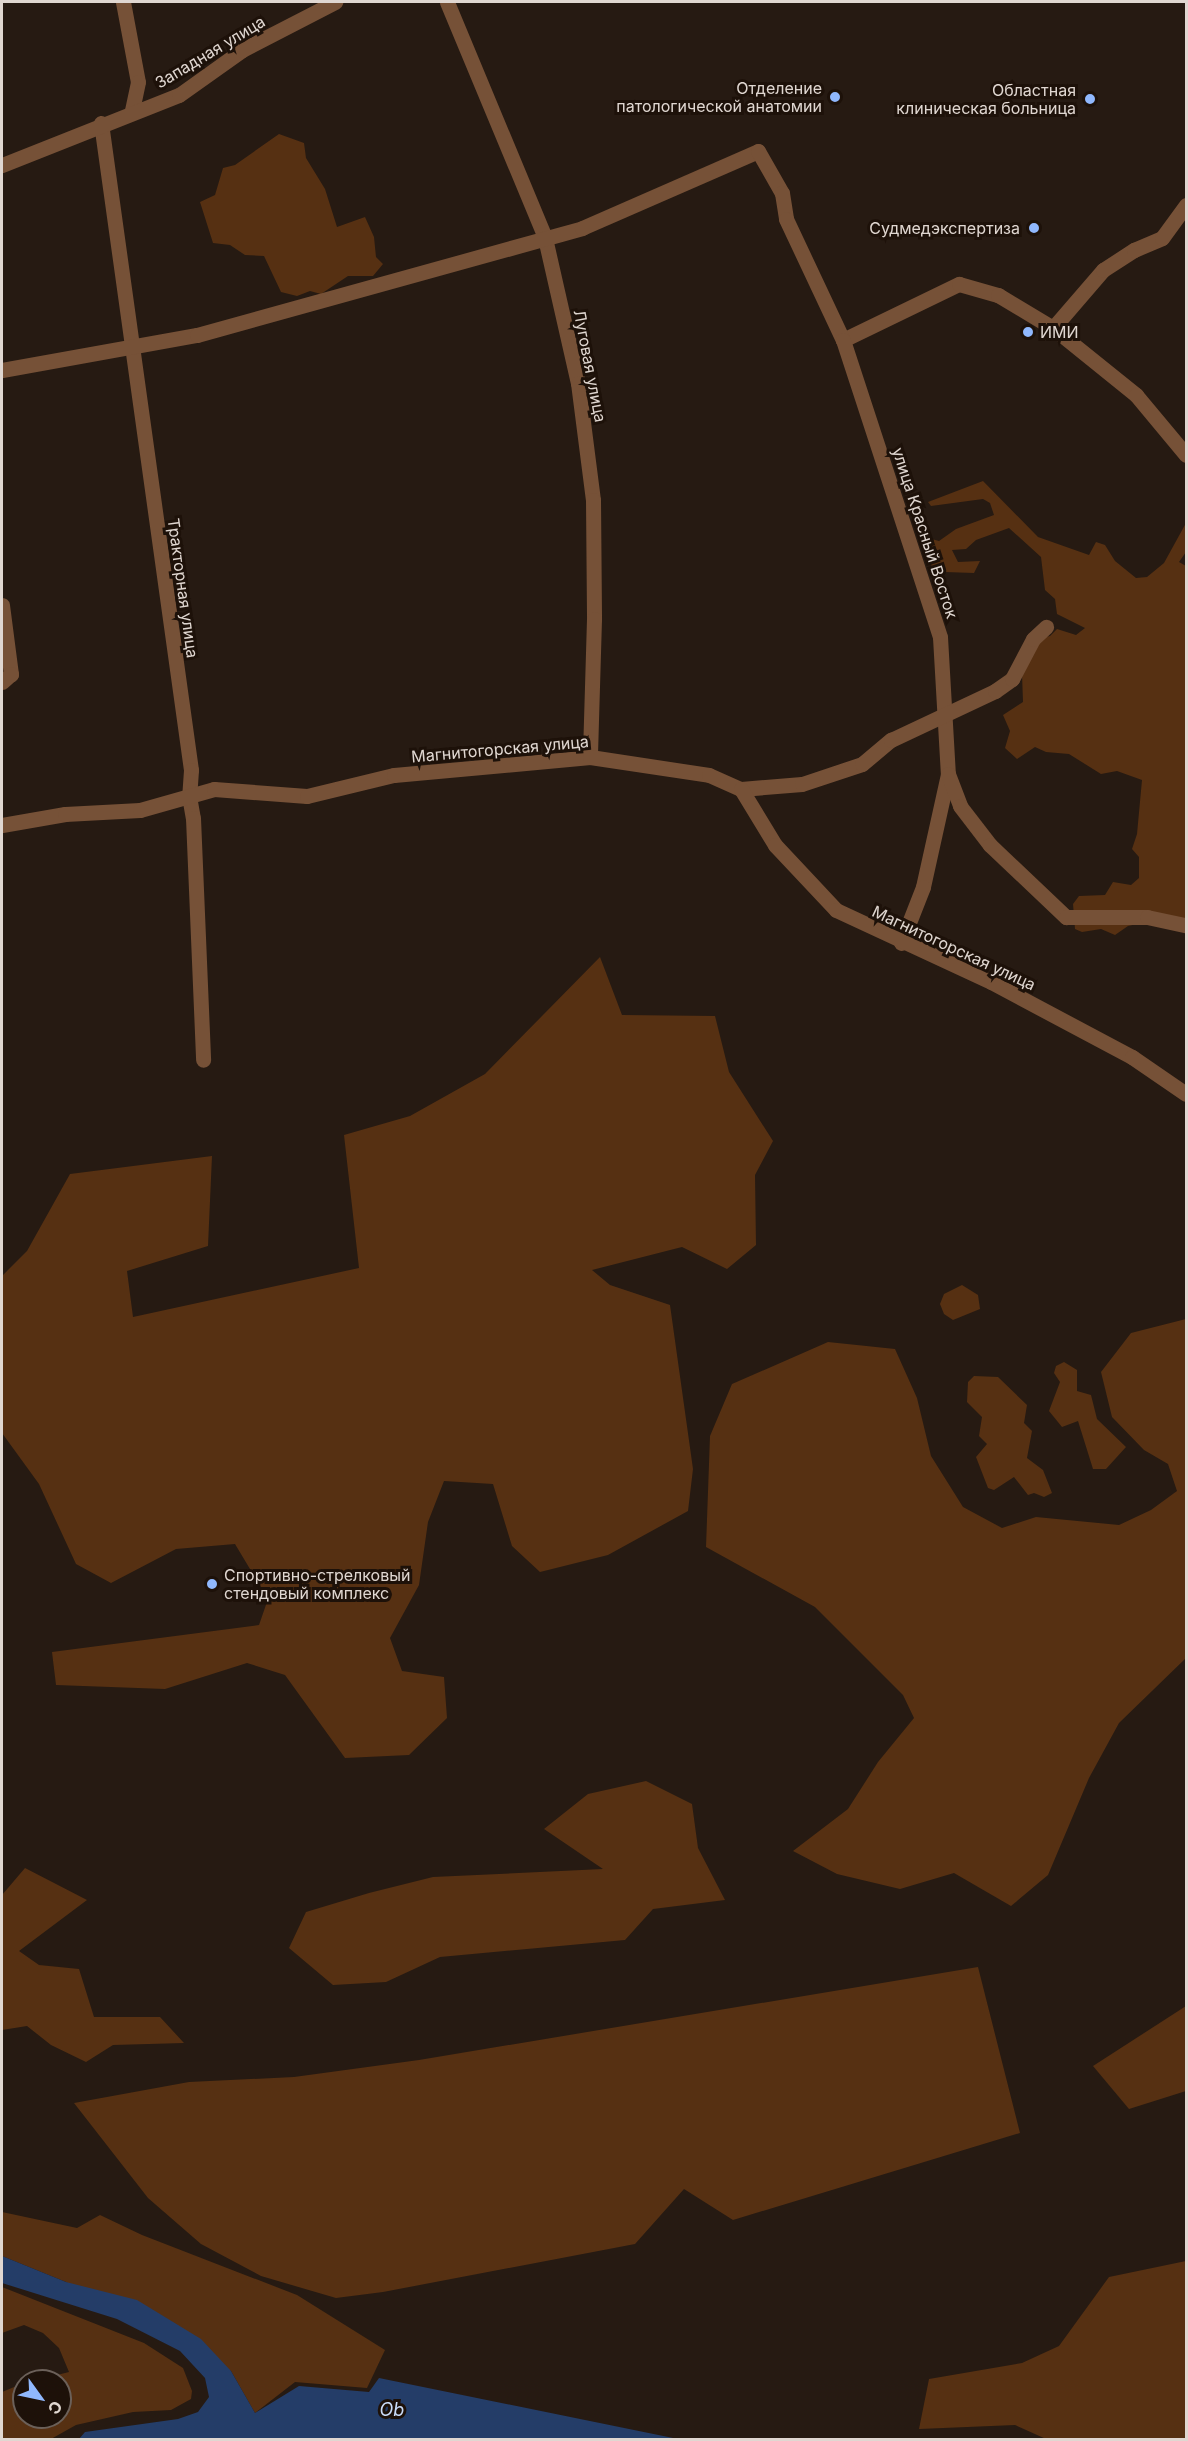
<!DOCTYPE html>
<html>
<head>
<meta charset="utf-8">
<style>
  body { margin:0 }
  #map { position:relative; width:1188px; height:2441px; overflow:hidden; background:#261a12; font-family:Inter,sans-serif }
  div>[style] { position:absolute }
  .green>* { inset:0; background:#563012 }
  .water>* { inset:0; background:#243d68 }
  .minor>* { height:15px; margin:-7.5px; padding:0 7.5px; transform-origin:7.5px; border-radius:7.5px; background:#765137 }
  .dots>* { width:16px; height:16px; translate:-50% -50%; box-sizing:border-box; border:3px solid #1d1109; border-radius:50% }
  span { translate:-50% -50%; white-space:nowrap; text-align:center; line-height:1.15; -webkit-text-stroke:6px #1d1109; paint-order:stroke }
  .street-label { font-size:16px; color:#e0d7d1 }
  .poi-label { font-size:16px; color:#e0d7d1 }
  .right { translate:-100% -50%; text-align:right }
  .left { translate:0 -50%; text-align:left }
  .water-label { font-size:18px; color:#cadcf9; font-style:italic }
  .frame { position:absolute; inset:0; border:3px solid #e0d7d1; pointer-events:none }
  .north { position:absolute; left:12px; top:2369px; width:60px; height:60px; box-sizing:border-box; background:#1d1109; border:2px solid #6b6059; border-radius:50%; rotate:123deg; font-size:16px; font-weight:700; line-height:24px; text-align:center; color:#e0d7d1 }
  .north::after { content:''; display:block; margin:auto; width:21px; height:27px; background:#90b8fd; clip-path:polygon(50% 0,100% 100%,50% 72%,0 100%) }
</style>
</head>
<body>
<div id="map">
  <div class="green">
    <i style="clip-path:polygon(279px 134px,304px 143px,306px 158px,325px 189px,337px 227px,365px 217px,374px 237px,376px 257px,383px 264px,373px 276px,348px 276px,321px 294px,310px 291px,297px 296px,281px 292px,264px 256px,245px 255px,230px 245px,213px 243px,200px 202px,215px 195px,223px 168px,235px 165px)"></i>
    <i style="clip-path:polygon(983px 481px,1038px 537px,1089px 555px,1096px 542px,1105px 545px,1115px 561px,1136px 578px,1147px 577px,1164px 563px,1186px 523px,1186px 552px,1179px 562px,1186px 566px,1186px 928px,1142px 923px,1128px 926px,1115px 935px,1101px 929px,1082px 932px,1075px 929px,1073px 904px,1079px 896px,1105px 895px,1113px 882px,1131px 885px,1139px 878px,1139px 857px,1132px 849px,1137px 834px,1142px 780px,1117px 771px,1101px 774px,1069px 754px,1046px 752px,1035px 747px,1017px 759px,1005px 748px,1010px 731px,1003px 715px,1023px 702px,1022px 674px,1041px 638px,1050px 636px,1057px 629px,1076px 635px,1085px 628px,1057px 614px,1055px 599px,1045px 590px,1041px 557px,1009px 528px,976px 540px,966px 549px,952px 550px,958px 562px,980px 561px,974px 573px,945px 572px,938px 580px,933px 578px,928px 538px,939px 541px,956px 529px,994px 515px,990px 503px,983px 499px,931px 506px,928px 502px)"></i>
    <i style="clip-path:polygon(600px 957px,622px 1015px,715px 1016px,729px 1072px,773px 1141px,755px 1175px,756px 1245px,727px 1269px,682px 1247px,592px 1270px,610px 1285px,670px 1305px,693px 1469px,688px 1511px,608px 1555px,540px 1572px,512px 1546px,493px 1484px,444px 1481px,428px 1522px,419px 1585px,390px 1638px,402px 1671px,444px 1677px,447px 1718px,409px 1755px,345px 1758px,285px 1675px,247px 1663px,165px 1689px,56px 1685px,52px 1652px,259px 1625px,268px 1599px,235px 1544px,176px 1549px,111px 1583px,76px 1564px,39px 1484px,2px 1433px,2px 1276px,27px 1251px,70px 1174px,212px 1156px,208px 1246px,127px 1271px,133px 1317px,359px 1268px,344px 1135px,410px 1116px,485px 1074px)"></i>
    <i style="clip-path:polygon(962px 1285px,978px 1295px,980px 1309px,953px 1320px,944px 1314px,940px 1304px,944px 1294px)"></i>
    <i style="clip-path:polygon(1186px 1319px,1186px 1658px,1119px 1723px,1089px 1778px,1048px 1875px,1011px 1906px,954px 1873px,900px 1889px,837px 1874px,793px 1851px,848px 1809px,878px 1762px,914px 1718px,903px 1695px,815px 1607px,706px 1547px,710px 1436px,732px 1384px,828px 1342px,895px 1349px,917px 1398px,931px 1456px,963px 1507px,1002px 1528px,1036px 1517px,1119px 1525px,1151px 1510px,1177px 1491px,1168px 1464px,1144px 1450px,1112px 1417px,1101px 1372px,1131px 1333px)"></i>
    <i style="clip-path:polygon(1064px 1362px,1077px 1370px,1077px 1391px,1091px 1395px,1097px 1419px,1126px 1447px,1106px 1469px,1093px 1469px,1078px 1421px,1062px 1427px,1049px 1411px,1060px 1382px,1054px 1373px,1056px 1366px)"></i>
    <i style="clip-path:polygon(974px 1376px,998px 1377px,1027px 1405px,1024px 1423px,1032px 1431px,1027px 1458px,1043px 1470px,1052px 1493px,1044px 1497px,1034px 1493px,1028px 1495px,1014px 1477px,994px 1490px,988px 1488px,976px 1457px,987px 1444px,979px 1436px,982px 1417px,967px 1402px,968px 1382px)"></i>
    <i style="clip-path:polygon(646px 1781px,692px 1804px,698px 1848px,725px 1900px,653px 1909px,625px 1940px,440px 1957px,386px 1982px,333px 1985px,289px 1948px,306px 1912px,369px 1893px,433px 1877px,603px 1869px,544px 1829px,588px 1794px)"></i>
    <i style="clip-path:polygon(25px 1868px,87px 1900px,19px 1951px,39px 1965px,79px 1969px,94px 2017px,160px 2017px,184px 2043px,113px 2045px,86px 2062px,51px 2045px,27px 2026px,2px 2030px,2px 1895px)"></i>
    <i style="clip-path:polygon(978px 1967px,1020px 2133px,733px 2220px,684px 2189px,635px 2244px,383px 2292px,336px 2298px,261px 2276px,201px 2244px,148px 2198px,74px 2103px,189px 2082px,294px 2077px,419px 2060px)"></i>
    <i style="clip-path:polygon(1186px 2006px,1186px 2091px,1129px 2109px,1093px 2066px)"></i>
    <i style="clip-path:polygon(2px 2212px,77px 2228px,100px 2215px,142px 2235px,297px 2295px,385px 2350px,367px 2388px,295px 2382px,255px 2413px,231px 2371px,66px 2282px,2px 2256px)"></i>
    <i style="clip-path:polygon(1186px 2261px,1186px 2439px,1046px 2439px,1015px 2425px,919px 2429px,929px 2379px,1022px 2363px,1059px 2346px,1109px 2277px)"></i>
    <i style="clip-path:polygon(2px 2287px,144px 2343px,183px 2368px,192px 2391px,191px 2399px,171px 2410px,133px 2412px,76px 2425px,51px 2439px,2px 2439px,2px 2392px,24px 2383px,24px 2417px,60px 2417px,60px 2381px,33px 2381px,69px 2372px,59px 2348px,43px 2333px,24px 2325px,2px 2333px)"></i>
  </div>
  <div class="water">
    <i style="clip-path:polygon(2px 2256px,66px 2282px,137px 2300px,201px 2339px,231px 2371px,255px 2413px,299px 2386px,369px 2392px,379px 2378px,678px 2439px,79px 2439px,85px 2432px,178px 2419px,198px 2412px,209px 2397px,205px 2378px,180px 2351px,117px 2319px,2px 2283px)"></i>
  </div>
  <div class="minor">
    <i style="left:123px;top:2px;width:81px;rotate:79.4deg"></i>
    <i style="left:138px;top:82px;width:30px;rotate:102deg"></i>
    <i style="left:447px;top:2px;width:256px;rotate:67.4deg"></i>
    <i style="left:545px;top:238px;width:149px;rotate:77.2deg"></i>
    <i style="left:578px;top:383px;width:118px;rotate:82.7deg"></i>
    <i style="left:593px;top:500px;width:119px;rotate:89.5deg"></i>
    <i style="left:594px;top:619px;width:138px;rotate:91.7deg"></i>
    <i style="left:101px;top:123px;width:653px;rotate:82.08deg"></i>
    <i style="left:191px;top:770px;width:26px;rotate:94deg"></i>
    <i style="left:189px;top:796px;width:22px;rotate:80deg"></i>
    <i style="left:193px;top:818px;width:242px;rotate:87.6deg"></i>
    <i style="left:2px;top:165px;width:190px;rotate:-21.6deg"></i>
    <i style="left:179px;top:95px;width:77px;rotate:-35.5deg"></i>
    <i style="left:242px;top:50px;width:105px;rotate:-27.3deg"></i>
    <i style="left:1053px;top:328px;width:77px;rotate:-49.2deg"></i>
    <i style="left:1103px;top:270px;width:37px;rotate:-33deg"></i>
    <i style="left:1134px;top:250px;width:30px;rotate:-23deg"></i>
    <i style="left:1162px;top:238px;width:41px;rotate:-54deg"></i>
    <i style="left:843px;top:340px;width:129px;rotate:-25.8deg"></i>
    <i style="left:959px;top:284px;width:41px;rotate:15.8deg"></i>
    <i style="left:998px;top:295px;width:64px;rotate:31deg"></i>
    <i style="left:1053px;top:328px;width:107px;rotate:38.9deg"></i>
    <i style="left:1136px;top:395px;width:78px;rotate:50.2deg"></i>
    <i style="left:2px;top:370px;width:198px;rotate:-10.2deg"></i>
    <i style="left:197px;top:335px;width:400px;rotate:-15.5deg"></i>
    <i style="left:582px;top:228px;width:192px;rotate:-23.6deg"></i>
    <i style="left:758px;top:151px;width:48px;rotate:60.3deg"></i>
    <i style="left:782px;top:193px;width:26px;rotate:81deg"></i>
    <i style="left:786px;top:219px;width:134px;rotate:64.8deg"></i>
    <i style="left:843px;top:340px;width:312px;rotate:71.9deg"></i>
    <i style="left:940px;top:637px;width:137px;rotate:86.7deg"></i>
    <i style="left:948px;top:774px;width:116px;rotate:102.5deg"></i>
    <i style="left:923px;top:887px;width:60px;rotate:111.4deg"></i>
    <i style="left:2px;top:605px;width:70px;rotate:82.6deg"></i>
    <i style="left:11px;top:674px;width:12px;rotate:138deg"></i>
    <i style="left:948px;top:774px;width:34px;rotate:69deg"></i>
    <i style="left:960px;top:806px;width:49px;rotate:52.4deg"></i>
    <i style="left:990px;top:845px;width:105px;rotate:43.5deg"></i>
    <i style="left:1066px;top:917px;width:81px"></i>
    <i style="left:1147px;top:917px;width:40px;rotate:12deg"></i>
    <i style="left:741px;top:789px;width:61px;rotate:-4.7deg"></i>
    <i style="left:802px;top:784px;width:63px;rotate:-18.4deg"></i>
    <i style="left:862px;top:764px;width:38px;rotate:-40deg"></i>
    <i style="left:891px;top:740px;width:115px;rotate:-25.2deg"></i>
    <i style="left:995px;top:691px;width:21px;rotate:-35deg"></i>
    <i style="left:1012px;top:679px;width:45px;rotate:-62.3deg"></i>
    <i style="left:1033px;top:639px;width:18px;rotate:-43deg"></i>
    <i style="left:2px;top:825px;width:64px;rotate:-9.9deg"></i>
    <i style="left:65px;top:814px;width:75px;rotate:-3.1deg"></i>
    <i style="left:140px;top:810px;width:77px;rotate:-15.8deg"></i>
    <i style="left:214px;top:789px;width:93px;rotate:4.3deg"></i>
    <i style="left:307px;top:796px;width:89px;rotate:-13.6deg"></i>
    <i style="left:394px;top:775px;width:197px;rotate:-5.2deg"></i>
    <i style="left:590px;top:757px;width:120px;rotate:8.6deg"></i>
    <i style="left:709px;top:775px;width:35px;rotate:24deg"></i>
    <i style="left:741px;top:789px;width:66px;rotate:58.7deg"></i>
    <i style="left:775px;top:845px;width:89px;rotate:46.8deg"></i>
    <i style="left:836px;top:910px;width:171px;rotate:24.9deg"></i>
    <i style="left:991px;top:982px;width:160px;rotate:28deg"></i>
    <i style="left:1132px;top:1057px;width:65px;rotate:34.4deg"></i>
  </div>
  <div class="dots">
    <i style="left:835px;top:97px;background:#90b8fd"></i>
    <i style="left:1090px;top:99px;background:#90b8fd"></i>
    <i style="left:1034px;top:228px;background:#90b8fd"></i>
    <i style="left:1028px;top:332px;background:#90b8fd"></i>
    <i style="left:212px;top:1584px;background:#90b8fd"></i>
  </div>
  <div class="street-label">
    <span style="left:210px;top:52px;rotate:-31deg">Западная улица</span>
    <span style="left:590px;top:366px;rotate:79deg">Луговая улица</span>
    <span style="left:925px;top:533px;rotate:72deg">улица Красный Восток</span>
    <span style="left:183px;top:588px;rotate:82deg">Тракторная улица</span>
    <span style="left:500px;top:749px;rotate:-5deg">Магнитогорская улица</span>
    <span style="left:954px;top:948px;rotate:25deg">Магнитогорская улица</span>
  </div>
  <div class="poi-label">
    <span class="right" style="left:822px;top:97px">Отделение<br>патологической анатомии</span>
    <span class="right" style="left:1076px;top:99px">Областная<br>клиническая больница</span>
    <span class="right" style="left:1020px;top:228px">Судмедэкспертиза</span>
    <span class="left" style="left:1040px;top:332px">ИМИ</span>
    <span class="left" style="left:224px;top:1584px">Спортивно-стрелковый<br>стендовый комплекс</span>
  </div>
  <div class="water-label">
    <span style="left:392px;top:2410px">Ob</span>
  </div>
  <div class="frame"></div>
  <div class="north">С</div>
</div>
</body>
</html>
